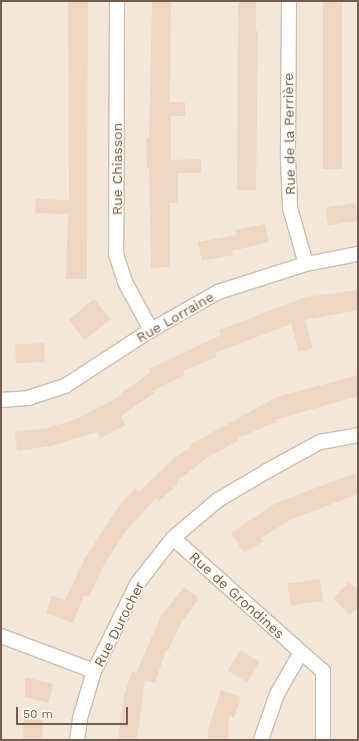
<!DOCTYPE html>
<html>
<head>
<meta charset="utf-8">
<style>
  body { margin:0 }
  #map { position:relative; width:359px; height:741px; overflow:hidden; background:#fbf5e9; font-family:"Work Sans",sans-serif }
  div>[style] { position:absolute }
  .residential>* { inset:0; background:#f2e7d8; transform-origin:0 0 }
  .building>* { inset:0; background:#efd6c3; transform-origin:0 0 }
  .roads { filter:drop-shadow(1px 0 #cdbdb0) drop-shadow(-1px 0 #cdbdb0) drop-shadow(0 1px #cdbdb0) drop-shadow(0 -1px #cdbdb0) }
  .street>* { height:14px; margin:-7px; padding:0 7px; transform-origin:7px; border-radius:7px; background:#fff }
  span { translate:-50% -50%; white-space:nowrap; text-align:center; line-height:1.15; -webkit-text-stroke:3px #fef9f0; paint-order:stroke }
  .street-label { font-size:14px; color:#745d4e }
  .frame { position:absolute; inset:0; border:2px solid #745d4e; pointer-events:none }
  .scale { position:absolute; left:16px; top:707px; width:112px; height:18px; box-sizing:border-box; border:2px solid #745d4e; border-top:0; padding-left:5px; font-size:12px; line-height:14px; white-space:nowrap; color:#745d4e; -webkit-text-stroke:3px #fef9f0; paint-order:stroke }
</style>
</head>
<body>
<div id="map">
  <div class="residential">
    <i style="left:1px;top:1px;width:357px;height:739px"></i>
  </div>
  <div class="building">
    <i style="clip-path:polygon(68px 1px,88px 1px,87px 279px,66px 279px,68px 214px,35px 213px,36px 199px,69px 200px)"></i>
    <i style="clip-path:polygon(152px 1px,171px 1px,170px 102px,185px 102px,185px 116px,171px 116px,171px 160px,201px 159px,201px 173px,178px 173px,178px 203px,170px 203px,170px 267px,151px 268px,149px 168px,147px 168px,146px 138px,149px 137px)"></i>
    <i style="clip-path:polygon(238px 1px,256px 1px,256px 31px,258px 31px,256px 190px,237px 190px)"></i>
    <i style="left:323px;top:1px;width:19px;height:168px"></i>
    <i style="left:355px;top:203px;width:18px;height:30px;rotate:81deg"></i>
    <i style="clip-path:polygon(265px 224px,269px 242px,232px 251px,233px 255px,202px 261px,198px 242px,236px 235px,236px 230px)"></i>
    <i style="clip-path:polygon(358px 290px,358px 310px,305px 320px,313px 348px,299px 352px,291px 324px,215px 353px,217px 357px,183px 371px,185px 375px,152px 391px,154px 393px,121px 416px,126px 425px,100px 438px,97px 432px,51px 446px,17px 451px,15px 432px,47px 428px,77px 419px,122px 395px,121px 393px,151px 372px,149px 369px,221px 335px,219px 330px,306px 297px)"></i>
    <i style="left:94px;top:299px;width:26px;height:33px;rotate:51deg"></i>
    <i style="left:44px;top:343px;width:19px;height:29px;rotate:87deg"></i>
    <i style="clip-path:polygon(358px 375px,358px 396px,275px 420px,276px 422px,238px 438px,239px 440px,207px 458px,176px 482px,178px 484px,159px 501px,156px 498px,125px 532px,103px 567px,89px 597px,84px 595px,73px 623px,46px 613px,52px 595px,65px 600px,85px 558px,119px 506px,135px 488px,139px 492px,173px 459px,192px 446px,191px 444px,277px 397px)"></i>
    <i style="clip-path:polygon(355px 473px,358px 494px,290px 520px,261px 538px,264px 541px,244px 553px,231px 533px,276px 503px)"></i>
    <i style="left:320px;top:579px;width:22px;height:33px;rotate:82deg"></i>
    <i style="clip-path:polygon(349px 582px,358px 590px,358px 607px,350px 615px,333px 599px)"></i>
    <i style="clip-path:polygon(184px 587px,199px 598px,181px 623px,168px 651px,166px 650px,155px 683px,145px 680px,137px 740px,118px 740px,124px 696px,132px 671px,136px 673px,161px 616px)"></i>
    <i style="left:240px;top:650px;width:23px;height:24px;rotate:31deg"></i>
    <i style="clip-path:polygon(25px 677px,53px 684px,49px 703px,25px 697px)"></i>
    <i style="clip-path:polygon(221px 690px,241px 697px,234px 718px,229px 716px,228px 740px,208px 740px,208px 729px)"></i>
    <i style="left:24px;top:719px;width:19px;height:21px;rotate:3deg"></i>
  </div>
  <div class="roads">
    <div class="street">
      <i style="left:117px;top:1px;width:253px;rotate:90.2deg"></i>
      <i style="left:116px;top:254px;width:29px;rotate:72deg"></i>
      <i style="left:125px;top:282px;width:55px;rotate:61.6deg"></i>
      <i style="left:289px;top:1px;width:157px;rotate:90.4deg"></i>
      <i style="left:288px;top:158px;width:50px;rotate:87.7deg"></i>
      <i style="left:290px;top:208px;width:58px;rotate:74.1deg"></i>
      <i style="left:1px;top:400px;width:27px;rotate:-4deg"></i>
      <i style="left:28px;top:398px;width:39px;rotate:-18deg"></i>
      <i style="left:65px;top:386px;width:103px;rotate:-33.1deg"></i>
      <i style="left:151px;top:330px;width:77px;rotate:-29.6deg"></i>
      <i style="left:218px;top:292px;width:92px;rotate:-17.7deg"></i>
      <i style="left:306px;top:264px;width:53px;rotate:-10.9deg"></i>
      <i style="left:173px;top:538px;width:171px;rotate:41.7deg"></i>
      <i style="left:301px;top:652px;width:48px;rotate:119.7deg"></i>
      <i style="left:277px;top:694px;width:49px;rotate:109.2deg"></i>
      <i style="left:1px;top:636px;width:99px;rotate:20.6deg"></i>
      <i style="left:301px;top:652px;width:29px;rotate:41deg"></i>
      <i style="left:323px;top:671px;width:69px;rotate:90deg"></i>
      <i style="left:77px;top:740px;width:22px;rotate:-82deg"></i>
      <i style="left:80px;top:718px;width:49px;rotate:-73.4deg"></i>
      <i style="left:94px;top:671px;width:97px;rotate:-63.7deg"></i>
      <i style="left:137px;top:584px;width:58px;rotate:-52deg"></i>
      <i style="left:173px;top:538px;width:59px;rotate:-40.2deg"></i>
      <i style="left:218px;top:500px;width:57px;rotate:-30.6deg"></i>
      <i style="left:267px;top:471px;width:60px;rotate:-28.7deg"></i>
      <i style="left:320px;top:442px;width:39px;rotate:-10deg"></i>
    </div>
  </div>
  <div class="street-label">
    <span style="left:289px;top:134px;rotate:-91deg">Rue de la Perrière</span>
    <span style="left:117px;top:169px;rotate:-90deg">Rue Chiasson</span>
    <span style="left:175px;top:317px;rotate:-30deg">Rue Lorraine</span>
    <span style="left:237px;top:595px;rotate:42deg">Rue de Grondines</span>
    <span style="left:119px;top:624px;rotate:-63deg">Rue Durocher</span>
  </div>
  <div class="frame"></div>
  <div class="scale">50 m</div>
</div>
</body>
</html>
